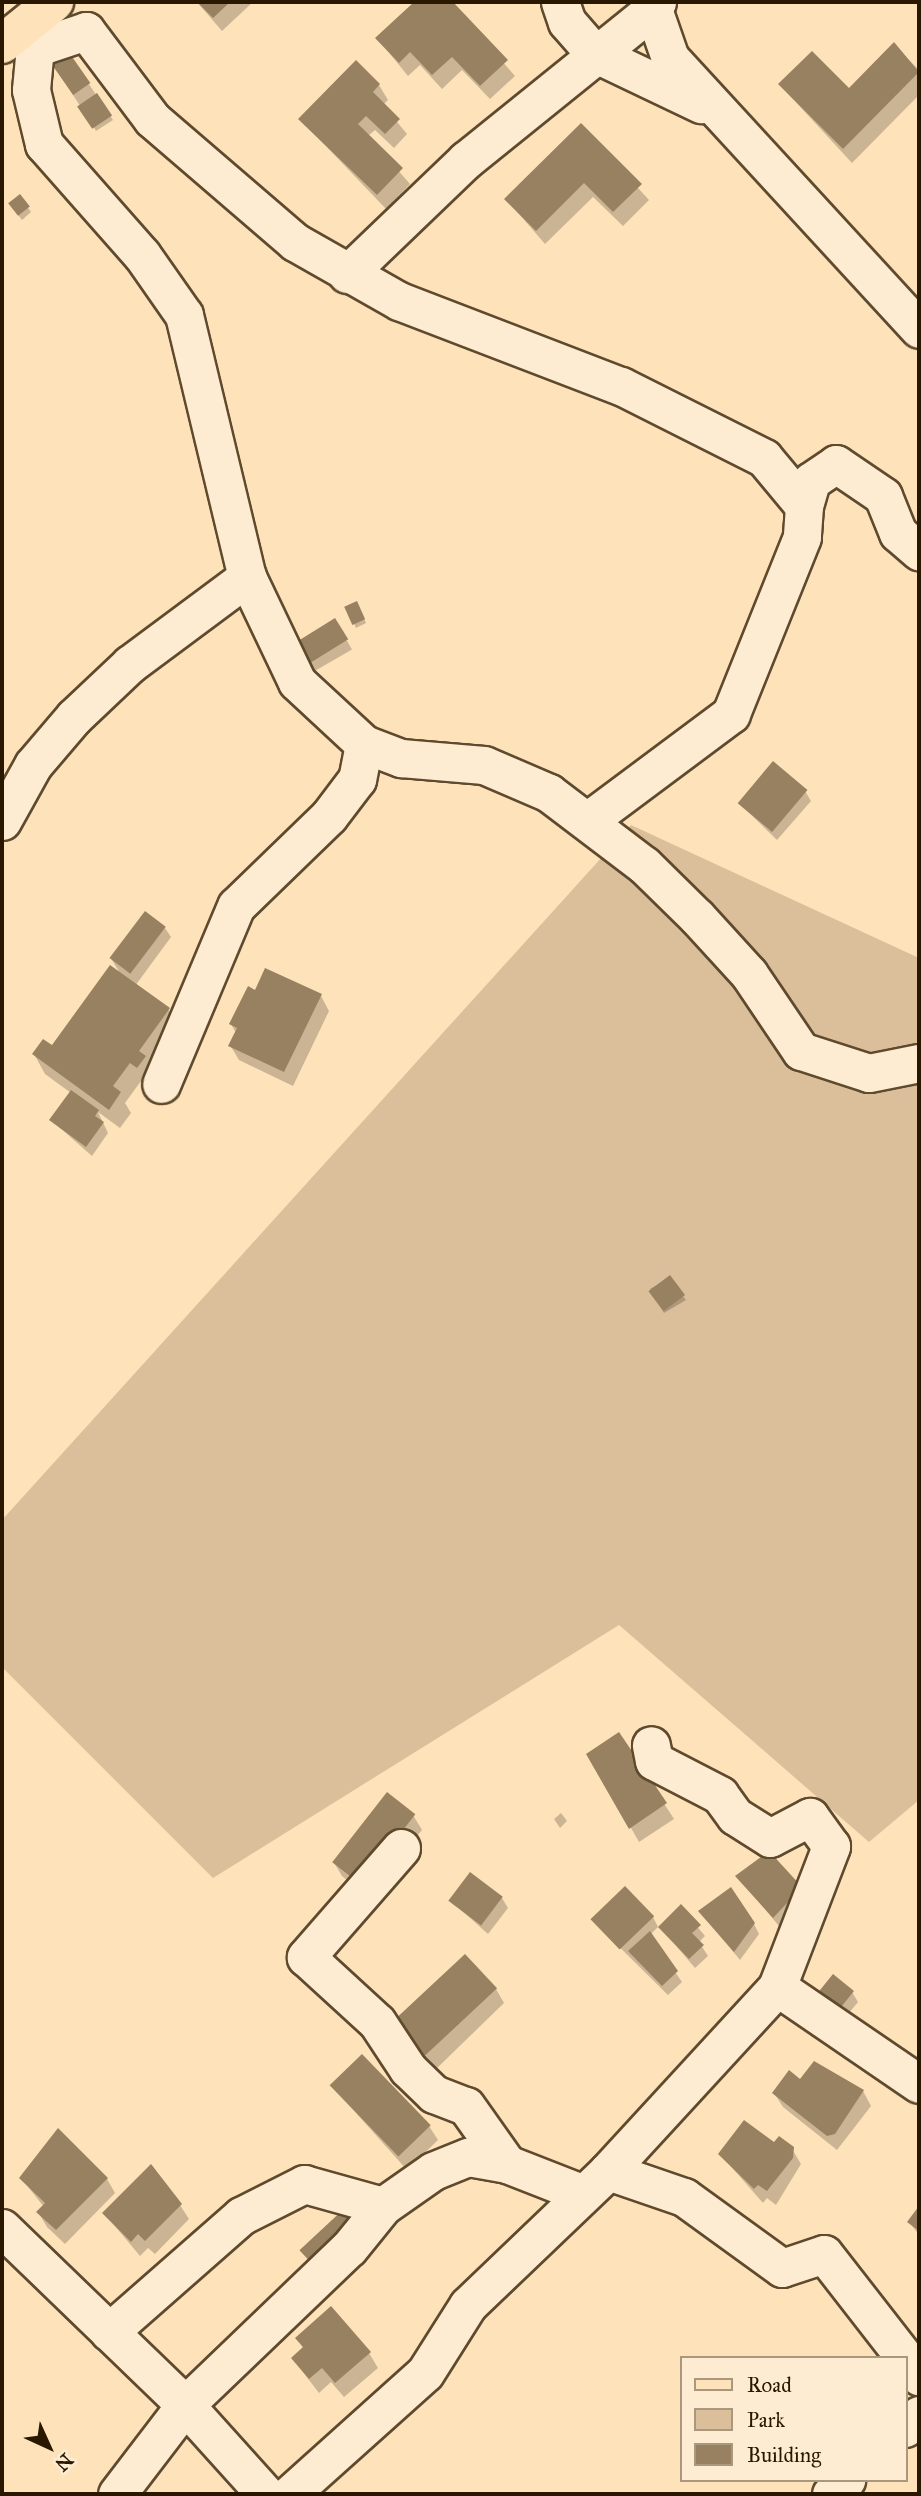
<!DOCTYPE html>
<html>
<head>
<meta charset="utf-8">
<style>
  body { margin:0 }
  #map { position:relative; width:921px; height:2496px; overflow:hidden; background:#fee2b9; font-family:"IM FELL Great Primer",serif }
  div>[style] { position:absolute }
  .green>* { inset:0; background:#dabf9a }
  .shadow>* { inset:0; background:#0003; transform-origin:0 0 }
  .building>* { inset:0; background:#988160; transform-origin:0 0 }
  .roads { filter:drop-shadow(2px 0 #5f4a2e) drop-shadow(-2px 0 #5f4a2e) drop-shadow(0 2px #5f4a2e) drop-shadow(0 -2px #5f4a2e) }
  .minor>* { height:37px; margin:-18.5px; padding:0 18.5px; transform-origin:18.5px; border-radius:18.5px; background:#feecd2 }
  .major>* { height:38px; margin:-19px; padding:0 19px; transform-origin:19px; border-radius:19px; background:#fee2b9 }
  span { translate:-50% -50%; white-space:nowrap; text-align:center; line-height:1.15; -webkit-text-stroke:5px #feecd2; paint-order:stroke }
  .frame { position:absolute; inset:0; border:4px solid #2a1700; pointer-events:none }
  .legend { position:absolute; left:680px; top:2356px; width:228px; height:126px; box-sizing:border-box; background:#feecd2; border:2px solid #a9977e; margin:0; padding:9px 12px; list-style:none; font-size:21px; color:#2a1700 }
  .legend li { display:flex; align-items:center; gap:14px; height:35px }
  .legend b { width:35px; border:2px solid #a9977e }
  .north { position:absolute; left:14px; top:2412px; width:70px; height:70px; -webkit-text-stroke:5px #feecd2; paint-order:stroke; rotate:135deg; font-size:19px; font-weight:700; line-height:28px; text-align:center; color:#2a1700 }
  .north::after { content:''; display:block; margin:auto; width:24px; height:32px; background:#2a1700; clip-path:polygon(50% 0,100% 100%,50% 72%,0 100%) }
</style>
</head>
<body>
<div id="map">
  <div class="green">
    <i style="clip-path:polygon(631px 825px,919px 958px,919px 1800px,869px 1842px,619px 1625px,213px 1878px,2px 1667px,2px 1520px)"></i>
  </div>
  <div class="shadow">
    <i style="clip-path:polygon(197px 2px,253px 2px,222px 31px)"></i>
    <i style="clip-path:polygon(416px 2px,450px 2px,515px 76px,490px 99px,462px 70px,442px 89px,420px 65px,408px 76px,377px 38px)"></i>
    <i style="clip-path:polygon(894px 45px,919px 70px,919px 95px,852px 163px,780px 85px,849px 90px)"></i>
    <i style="clip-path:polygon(68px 53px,113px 120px,96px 131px,59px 73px)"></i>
    <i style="clip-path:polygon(379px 85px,388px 100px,383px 105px,407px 134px,394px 148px,375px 130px,368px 136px,410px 184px,386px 209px,300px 119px)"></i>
    <i style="clip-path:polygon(581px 125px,649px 200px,623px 226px,593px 197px,545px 244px,506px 199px)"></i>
    <i style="clip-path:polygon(20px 197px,31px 212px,22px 220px,13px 208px)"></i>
    <i style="clip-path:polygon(347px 608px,359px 608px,366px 623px,356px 628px)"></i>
    <i style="left:335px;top:620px;width:34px;height:43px;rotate:60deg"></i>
    <i style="clip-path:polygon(805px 791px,811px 801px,777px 840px,739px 803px)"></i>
    <i style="clip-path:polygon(165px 928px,171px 937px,135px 986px,168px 1009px,180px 1029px,149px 1087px,141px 1081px,125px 1103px,131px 1113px,120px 1128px,98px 1112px,108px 1133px,92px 1156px,51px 1120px,71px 1093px,45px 1074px,34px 1054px,52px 1047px,121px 975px,112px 960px)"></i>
    <i style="clip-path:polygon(256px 992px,321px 996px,329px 1011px,293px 1086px,239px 1060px,230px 1045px,236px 1033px,231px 1024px)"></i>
    <i style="clip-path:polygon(669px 1278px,686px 1300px,664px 1313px,650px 1289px)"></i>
    <i style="clip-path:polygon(619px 1734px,674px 1819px,639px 1842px,589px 1754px)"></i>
    <i style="clip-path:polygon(561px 1813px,567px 1821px,560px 1828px,554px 1819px)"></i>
    <i style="clip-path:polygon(413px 1815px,422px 1830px,367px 1897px,342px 1876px,333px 1861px)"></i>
    <i style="clip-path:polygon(737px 1876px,806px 1898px,779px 1926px)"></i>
    <i style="clip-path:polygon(624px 1888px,653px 1917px,658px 1927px,650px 1935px,682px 1982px,668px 1995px,592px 1920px)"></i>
    <i style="clip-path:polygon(502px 1898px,508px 1908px,488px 1934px,451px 1901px)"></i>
    <i style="clip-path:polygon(681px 1907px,705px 1936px,699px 1942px,708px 1956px,695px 1968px,660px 1927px)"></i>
    <i style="clip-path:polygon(700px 1912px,754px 1924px,759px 1934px,740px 1960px)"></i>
    <i style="clip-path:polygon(496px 1989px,504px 2003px,434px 2071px,403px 2039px)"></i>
    <i style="clip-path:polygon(852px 1992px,858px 2002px,839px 2025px,820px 2009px)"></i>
    <i style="clip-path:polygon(331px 2085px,429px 2126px,438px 2140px,407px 2170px)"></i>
    <i style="clip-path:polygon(863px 2091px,871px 2106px,837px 2150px,783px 2107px,774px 2093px)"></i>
    <i style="clip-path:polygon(774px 2145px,792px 2149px,801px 2164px,776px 2205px,767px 2198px,763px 2203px,720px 2154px)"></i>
    <i style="clip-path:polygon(21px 2178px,107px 2179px,115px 2193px,65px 2244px,47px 2227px,38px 2212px,44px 2207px)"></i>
    <i style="clip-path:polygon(180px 2205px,189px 2219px,155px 2254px,148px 2248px,140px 2256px,104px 2213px)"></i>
    <i style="clip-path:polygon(919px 2209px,919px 2235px,909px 2222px)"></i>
    <i style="clip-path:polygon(297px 2339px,369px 2353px,378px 2368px,344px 2397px,331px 2382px,319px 2393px,293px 2359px,304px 2349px)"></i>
  </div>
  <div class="building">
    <i style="clip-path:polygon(197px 2px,230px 2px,213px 18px)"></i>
    <i style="clip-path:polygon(414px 2px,453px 2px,508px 60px,480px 86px,452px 57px,432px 75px,410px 52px,399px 63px,375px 38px)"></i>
    <i style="clip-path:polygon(894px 42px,919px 72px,843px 149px,778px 84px,812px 51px,849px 88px)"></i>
    <i style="left:68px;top:51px;width:39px;height:21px;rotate:55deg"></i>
    <i style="clip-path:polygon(356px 60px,380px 84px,373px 92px,400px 119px,385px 134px,366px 116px,358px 124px,403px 168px,377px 195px,298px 119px)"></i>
    <i style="left:97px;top:93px;width:27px;height:24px;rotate:56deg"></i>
    <i style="clip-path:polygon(581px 123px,642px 184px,613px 212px,584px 183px,536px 231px,504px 199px)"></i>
    <i style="left:20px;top:194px;width:16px;height:15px;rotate:52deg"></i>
    <i style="left:357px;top:601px;width:20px;height:14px;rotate:66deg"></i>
    <i style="left:335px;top:618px;width:25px;height:45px;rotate:58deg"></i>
    <i style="left:773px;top:761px;width:45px;height:55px;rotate:40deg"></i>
    <i style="left:145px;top:911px;width:26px;height:59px;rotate:37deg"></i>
    <i style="clip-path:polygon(110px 965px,170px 1008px,139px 1051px,146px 1056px,137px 1068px,130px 1063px,113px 1086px,121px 1092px,109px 1110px,32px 1054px,43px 1039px,52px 1045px)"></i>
    <i style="clip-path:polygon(265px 968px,322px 994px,284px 1072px,228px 1046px,237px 1028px,229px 1024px,248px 986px,255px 990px)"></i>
    <i style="clip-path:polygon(71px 1090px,99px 1110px,95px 1116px,104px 1122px,86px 1147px,49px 1120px)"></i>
    <i style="left:670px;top:1275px;width:25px;height:27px;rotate:53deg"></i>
    <i style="clip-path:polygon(619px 1732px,667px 1803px,629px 1829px,586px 1754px)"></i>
    <i style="left:387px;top:1792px;width:36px;height:89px;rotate:38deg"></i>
    <i style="clip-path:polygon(769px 1851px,802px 1887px,773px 1918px,735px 1876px)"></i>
    <i style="left:470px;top:1872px;width:41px;height:36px;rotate:37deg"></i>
    <i style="left:625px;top:1886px;width:42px;height:48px;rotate:46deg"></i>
    <i style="clip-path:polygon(731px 1887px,755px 1923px,734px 1952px,698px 1911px)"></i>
    <i style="clip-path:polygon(681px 1904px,701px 1925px,692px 1933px,704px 1945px,689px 1959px,658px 1927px)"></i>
    <i style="clip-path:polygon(650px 1931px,678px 1971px,662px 1986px,628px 1951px)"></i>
    <i style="left:465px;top:1954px;width:47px;height:100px;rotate:47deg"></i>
    <i style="left:833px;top:1974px;width:27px;height:33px;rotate:39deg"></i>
    <i style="left:362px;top:2054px;width:99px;height:45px;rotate:46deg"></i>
    <i style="clip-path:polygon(814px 2061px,864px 2090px,835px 2134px,827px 2136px,772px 2093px,789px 2070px,800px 2079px)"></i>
    <i style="clip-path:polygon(744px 2120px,774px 2142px,779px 2136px,794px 2147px,793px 2158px,767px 2191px,758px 2185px,754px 2189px,718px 2154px)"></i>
    <i style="clip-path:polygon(58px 2128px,108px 2178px,56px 2230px,36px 2212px,45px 2203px,19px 2178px)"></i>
    <i style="clip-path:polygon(151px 2164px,182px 2204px,145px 2241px,138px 2234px,131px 2242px,102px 2213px)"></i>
    <i style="left:347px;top:2206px;width:26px;height:65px;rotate:47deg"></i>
    <i style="clip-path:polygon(919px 2206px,919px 2231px,907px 2222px)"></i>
    <i style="clip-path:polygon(331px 2306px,371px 2352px,335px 2383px,322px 2368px,309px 2379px,291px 2358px,303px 2347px,295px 2338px)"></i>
  </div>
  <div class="roads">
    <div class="minor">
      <i style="left:560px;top:2px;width:21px;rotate:71deg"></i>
      <i style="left:567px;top:22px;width:41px;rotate:48.9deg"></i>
      <i style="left:594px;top:53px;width:119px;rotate:25.5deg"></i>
      <i style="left:657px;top:2px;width:8px;rotate:120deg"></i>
      <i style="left:653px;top:9px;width:52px;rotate:70.9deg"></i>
      <i style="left:670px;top:58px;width:368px;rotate:47.4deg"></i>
      <i style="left:37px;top:25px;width:65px;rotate:95.3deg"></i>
      <i style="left:31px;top:90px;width:56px;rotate:76.5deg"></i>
      <i style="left:44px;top:144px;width:148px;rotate:48.6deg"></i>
      <i style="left:142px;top:255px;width:73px;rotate:55deg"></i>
      <i style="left:184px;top:315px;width:269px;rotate:76.5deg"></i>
      <i style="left:247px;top:577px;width:116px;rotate:64.5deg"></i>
      <i style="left:297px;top:682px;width:91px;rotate:42.8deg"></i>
      <i style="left:364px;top:744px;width:36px;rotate:101deg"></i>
      <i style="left:357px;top:779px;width:46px;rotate:127.1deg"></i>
      <i style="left:329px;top:816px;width:129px;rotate:135.9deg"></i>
      <i style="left:236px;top:906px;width:193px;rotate:112.8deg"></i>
      <i style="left:32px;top:49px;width:57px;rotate:-18.4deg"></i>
      <i style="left:86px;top:31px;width:110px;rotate:53.1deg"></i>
      <i style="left:152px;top:119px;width:189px;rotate:40.7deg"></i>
      <i style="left:295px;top:242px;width:120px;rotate:29.6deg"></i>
      <i style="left:399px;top:301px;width:238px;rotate:21deg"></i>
      <i style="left:621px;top:386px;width:160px;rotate:26.7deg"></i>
      <i style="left:764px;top:458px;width:62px;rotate:50.2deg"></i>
      <i style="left:804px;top:506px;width:31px;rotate:94deg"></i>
      <i style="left:802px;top:537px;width:191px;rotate:111.9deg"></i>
      <i style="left:731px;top:714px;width:177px;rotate:143.3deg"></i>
      <i style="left:347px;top:274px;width:165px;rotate:-43.8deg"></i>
      <i style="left:466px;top:160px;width:240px;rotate:-38.9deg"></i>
      <i style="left:804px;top:506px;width:26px;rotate:-74deg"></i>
      <i style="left:811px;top:481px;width:30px;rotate:-34deg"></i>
      <i style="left:836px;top:464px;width:57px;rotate:34.2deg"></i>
      <i style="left:883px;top:496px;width:40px;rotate:68deg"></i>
      <i style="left:898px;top:533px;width:28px;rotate:41deg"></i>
      <i style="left:364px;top:744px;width:40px;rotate:21deg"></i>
      <i style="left:401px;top:758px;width:83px;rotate:4.8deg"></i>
      <i style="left:484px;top:765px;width:71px;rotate:23.3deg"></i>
      <i style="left:549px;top:793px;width:119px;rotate:37.2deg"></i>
      <i style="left:644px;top:865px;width:74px;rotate:44.5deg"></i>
      <i style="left:697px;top:917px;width:77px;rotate:47.6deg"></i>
      <i style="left:749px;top:974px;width:93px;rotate:56deg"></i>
      <i style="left:801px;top:1051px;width:71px;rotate:17.9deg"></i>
      <i style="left:869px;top:1073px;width:51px;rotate:-11.3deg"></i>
      <i style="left:2px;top:821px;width:64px;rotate:-61deg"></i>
      <i style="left:33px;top:765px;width:63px;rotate:-49.5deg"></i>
      <i style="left:74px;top:717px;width:77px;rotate:-43.4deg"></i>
      <i style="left:130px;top:664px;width:146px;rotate:-36.6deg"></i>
      <i style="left:401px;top:1848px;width:145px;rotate:131.1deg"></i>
      <i style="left:306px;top:1957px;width:96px;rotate:42.5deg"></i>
      <i style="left:377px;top:2022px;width:56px;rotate:56.6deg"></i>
      <i style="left:408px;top:2069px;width:36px;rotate:44deg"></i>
      <i style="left:434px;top:2094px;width:34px;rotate:21deg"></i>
      <i style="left:466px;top:2106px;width:71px;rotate:54.7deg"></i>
      <i style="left:507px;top:2164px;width:79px;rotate:21.4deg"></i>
      <i style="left:777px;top:1987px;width:172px;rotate:34.3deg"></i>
      <i style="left:608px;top:2171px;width:80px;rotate:18.9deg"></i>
      <i style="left:684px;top:2197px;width:121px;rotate:35.9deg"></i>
      <i style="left:782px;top:2268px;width:44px;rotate:-18.4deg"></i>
      <i style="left:824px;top:2254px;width:155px;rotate:52.1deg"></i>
      <i style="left:2px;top:2228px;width:255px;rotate:44deg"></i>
      <i style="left:185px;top:2405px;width:120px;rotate:48deg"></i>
      <i style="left:109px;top:2332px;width:176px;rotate:-41.3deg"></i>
      <i style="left:241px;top:2216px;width:71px;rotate:-26.9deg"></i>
      <i style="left:304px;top:2184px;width:82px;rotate:15.6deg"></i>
      <i style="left:905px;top:2428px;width:19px;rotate:-43deg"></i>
      <i style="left:117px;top:2494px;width:112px;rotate:-52.6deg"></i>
      <i style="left:185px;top:2405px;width:227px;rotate:-43.8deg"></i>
      <i style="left:349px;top:2248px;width:54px;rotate:-51deg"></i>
      <i style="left:383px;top:2206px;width:61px;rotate:-35deg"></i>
      <i style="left:433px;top:2171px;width:38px;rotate:-22deg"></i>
      <i style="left:468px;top:2157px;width:40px;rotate:10deg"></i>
      <i style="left:290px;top:2494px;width:181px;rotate:-41.9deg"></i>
      <i style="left:425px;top:2373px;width:80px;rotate:-57.7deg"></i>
      <i style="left:468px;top:2305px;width:194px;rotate:-43.7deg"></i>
      <i style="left:608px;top:2171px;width:250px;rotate:-47.4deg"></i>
      <i style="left:777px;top:1987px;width:151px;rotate:-69deg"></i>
      <i style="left:831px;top:1846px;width:36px;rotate:-126deg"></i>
      <i style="left:810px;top:1817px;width:45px;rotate:152.3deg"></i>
      <i style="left:770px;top:1838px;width:41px;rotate:-147.8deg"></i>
      <i style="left:735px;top:1816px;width:26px;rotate:-126deg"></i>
      <i style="left:720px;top:1795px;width:74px;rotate:-152.7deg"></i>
      <i style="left:654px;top:1761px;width:16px;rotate:-101deg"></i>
      <i style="left:831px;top:2494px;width:21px;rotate:-43deg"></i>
    </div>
    <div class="major">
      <i style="left:2px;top:44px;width:67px;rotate:-38.9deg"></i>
    </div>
  </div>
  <div class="frame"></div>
  <ul class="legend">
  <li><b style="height:9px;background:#fee2b9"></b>Road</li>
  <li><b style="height:19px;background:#dabf9a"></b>Park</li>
  <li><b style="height:19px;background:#988160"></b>Building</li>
  </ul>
  <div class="north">N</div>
</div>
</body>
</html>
